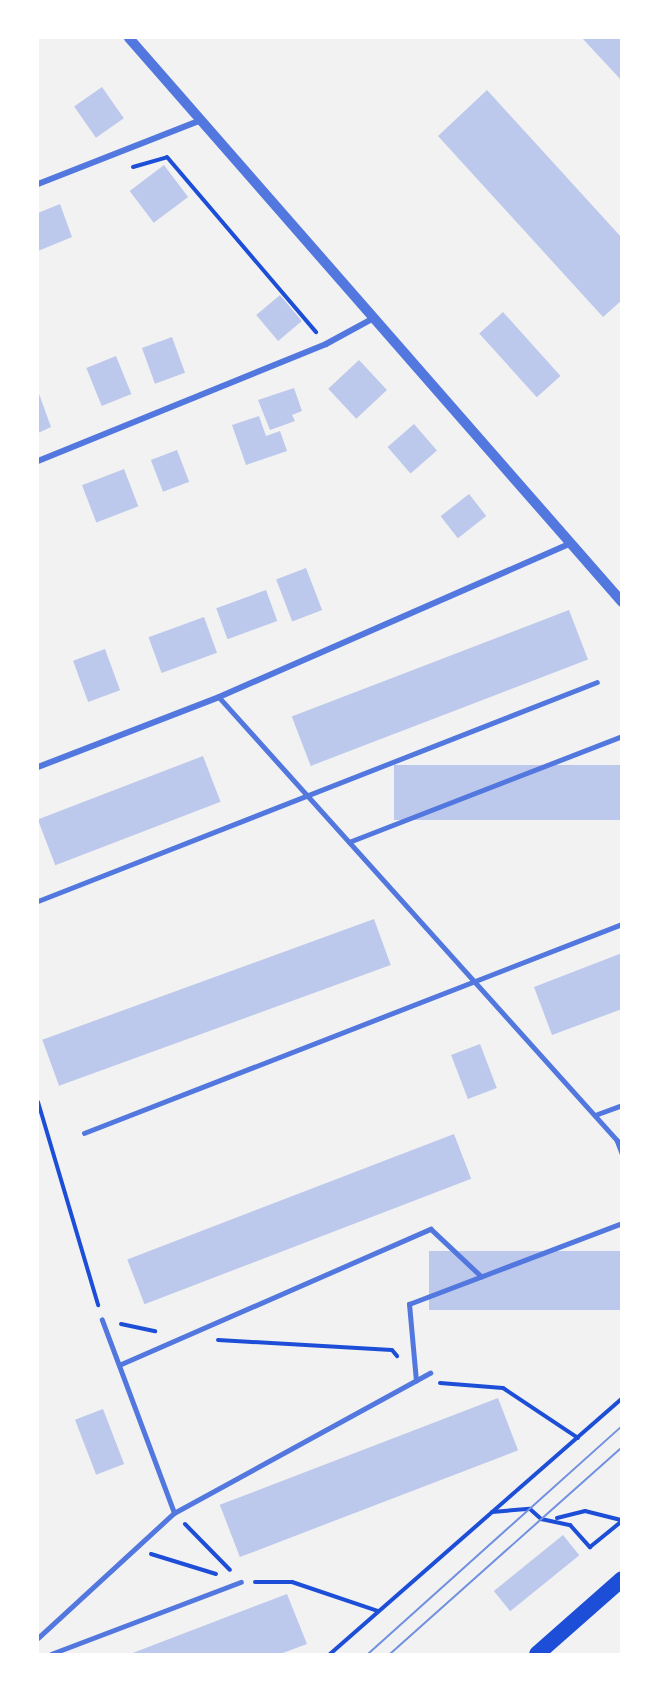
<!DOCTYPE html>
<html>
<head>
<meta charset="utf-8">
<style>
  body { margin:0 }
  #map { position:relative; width:659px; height:1692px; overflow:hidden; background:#f2f2f2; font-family:"Fira Sans Condensed",sans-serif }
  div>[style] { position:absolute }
  .building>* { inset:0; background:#bdc9ec; transform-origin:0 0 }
  .path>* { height:4px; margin:-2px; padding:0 2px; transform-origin:2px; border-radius:2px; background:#1d4ed8 }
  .service>* { height:4.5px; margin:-2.25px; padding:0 2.25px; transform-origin:2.25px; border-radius:2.25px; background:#5277de }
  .minor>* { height:6px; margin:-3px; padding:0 3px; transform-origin:3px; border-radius:3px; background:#5277de }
  .tertiary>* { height:10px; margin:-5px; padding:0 5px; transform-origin:5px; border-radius:5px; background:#5277de }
  .trunk>* { height:16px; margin:-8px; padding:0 8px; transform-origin:8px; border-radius:8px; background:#1d4ed8 }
  .tram>* { height:1.5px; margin:-0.75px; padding:0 0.75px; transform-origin:0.75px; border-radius:0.75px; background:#7290e2 }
  span { translate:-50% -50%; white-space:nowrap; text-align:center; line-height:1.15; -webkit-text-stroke:6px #fff; paint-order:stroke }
  .frame { position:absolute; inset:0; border:39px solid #fff; pointer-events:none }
</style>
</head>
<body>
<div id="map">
  <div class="building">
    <i style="clip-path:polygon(582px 38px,622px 38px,622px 81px)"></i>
    <i style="left:102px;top:87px;width:38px;height:34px;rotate:55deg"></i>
    <i style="clip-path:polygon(487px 90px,622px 238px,622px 300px,603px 317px,438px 136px)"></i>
    <i style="left:164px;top:165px;width:40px;height:43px;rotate:53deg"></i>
    <i style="clip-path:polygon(60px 204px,72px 237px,38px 251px,38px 213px)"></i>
    <i style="left:280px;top:295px;width:34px;height:31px;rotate:50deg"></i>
    <i style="left:503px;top:312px;width:86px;height:32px;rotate:48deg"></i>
    <i style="left:172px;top:337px;width:38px;height:32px;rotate:70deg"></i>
    <i style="left:116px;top:356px;width:41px;height:32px;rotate:68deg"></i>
    <i style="left:359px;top:360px;width:41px;height:42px;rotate:47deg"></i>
    <i style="clip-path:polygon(294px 388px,302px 411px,292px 415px,295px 421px,270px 430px,258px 400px)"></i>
    <i style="clip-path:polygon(38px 391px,51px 427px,38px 433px)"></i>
    <i style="clip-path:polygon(259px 416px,266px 436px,280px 431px,287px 451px,246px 465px,232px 425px)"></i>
    <i style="left:414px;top:424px;width:35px;height:35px;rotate:49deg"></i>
    <i style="left:177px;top:450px;width:34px;height:28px;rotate:69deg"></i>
    <i style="left:124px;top:469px;width:40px;height:45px;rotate:69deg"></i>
    <i style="left:469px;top:494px;width:28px;height:36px;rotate:52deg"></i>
    <i style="left:306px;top:568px;width:45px;height:32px;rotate:69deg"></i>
    <i style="left:266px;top:590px;width:33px;height:53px;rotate:70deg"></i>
    <i style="left:569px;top:610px;width:53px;height:297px;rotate:69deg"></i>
    <i style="left:204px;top:617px;width:38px;height:59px;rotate:70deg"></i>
    <i style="left:105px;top:649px;width:44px;height:34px;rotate:70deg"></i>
    <i style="left:203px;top:756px;width:49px;height:177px;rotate:69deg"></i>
    <i style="left:622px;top:765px;width:55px;height:228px;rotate:90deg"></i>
    <i style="left:374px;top:919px;width:49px;height:353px;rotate:70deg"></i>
    <i style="clip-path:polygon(622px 953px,622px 1009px,552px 1035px,534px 987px)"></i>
    <i style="left:480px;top:1044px;width:47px;height:31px;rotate:69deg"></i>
    <i style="left:454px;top:1134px;width:48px;height:350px;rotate:69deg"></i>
    <i style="left:622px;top:1251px;width:59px;height:193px;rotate:90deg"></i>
    <i style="left:498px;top:1398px;width:56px;height:298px;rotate:69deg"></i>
    <i style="left:103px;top:1409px;width:59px;height:30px;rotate:69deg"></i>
    <i style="left:563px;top:1535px;width:26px;height:89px;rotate:51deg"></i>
    <i style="clip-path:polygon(287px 1594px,307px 1644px,280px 1654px,130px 1654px)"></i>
  </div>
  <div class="path">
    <i style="left:133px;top:167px;width:35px;rotate:-16deg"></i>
    <i style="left:167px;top:157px;width:230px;rotate:49.6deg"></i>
    <i style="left:38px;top:1102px;width:212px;rotate:73.5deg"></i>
    <i style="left:121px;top:1324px;width:35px;rotate:12deg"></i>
    <i style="left:218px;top:1340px;width:174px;rotate:3.3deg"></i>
    <i style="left:392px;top:1350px;width:8px;rotate:50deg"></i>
    <i style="left:440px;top:1383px;width:63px;rotate:4.5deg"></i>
    <i style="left:503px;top:1388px;width:90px;rotate:33.7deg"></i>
    <i style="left:492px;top:1512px;width:38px;rotate:-5deg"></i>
    <i style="left:530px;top:1509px;width:15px;rotate:42deg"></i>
    <i style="left:541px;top:1519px;width:30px;rotate:12deg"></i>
    <i style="left:570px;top:1525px;width:30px;rotate:48deg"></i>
    <i style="left:590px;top:1547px;width:41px;rotate:-39.1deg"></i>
    <i style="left:557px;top:1518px;width:29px;rotate:-14deg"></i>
    <i style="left:585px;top:1511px;width:36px;rotate:14deg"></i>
    <i style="left:185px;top:1524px;width:64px;rotate:45.6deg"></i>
    <i style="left:151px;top:1554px;width:68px;rotate:17.1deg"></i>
    <i style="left:255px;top:1582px;width:37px"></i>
    <i style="left:292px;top:1582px;width:91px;rotate:18.6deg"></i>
    <i style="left:330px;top:1654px;width:388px;rotate:-41.2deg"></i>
  </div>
  <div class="service">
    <i style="left:219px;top:697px;width:596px;rotate:48.06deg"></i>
    <i style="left:617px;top:1140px;width:14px;rotate:69deg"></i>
    <i style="left:349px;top:842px;width:293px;rotate:-21.2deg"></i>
    <i style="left:38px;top:901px;width:600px;rotate:-21.39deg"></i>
    <i style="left:595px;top:1115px;width:29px;rotate:-20deg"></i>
    <i style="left:84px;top:1133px;width:577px;rotate:-21.23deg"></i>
    <i style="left:119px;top:1365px;width:340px;rotate:-23.6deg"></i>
    <i style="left:431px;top:1229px;width:69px;rotate:43.2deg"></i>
    <i style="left:416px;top:1381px;width:77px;rotate:-95.2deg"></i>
    <i style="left:409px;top:1304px;width:228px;rotate:-20.8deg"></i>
    <i style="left:174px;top:1513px;width:292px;rotate:-28.7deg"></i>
    <i style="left:38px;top:1638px;width:185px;rotate:-42.6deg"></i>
    <i style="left:174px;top:1513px;width:206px;rotate:-110.5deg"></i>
    <i style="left:51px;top:1654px;width:203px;rotate:-20.8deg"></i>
  </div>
  <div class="minor">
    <i style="left:38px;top:184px;width:175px;rotate:-21.4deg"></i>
    <i style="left:38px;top:461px;width:311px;rotate:-22.1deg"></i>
    <i style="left:326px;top:344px;width:52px;rotate:-28.5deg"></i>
    <i style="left:38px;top:767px;width:194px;rotate:-21.1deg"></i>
    <i style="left:219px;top:697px;width:382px;rotate:-23.6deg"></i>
  </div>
  <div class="tertiary">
    <i style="left:129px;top:38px;width:749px;rotate:48.84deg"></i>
  </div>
  <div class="trunk">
    <i style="left:537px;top:1654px;width:113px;rotate:-41.4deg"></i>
  </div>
  <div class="tram">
    <i style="left:368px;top:1654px;width:341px;rotate:-41.9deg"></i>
    <i style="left:390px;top:1654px;width:311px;rotate:-41.7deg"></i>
  </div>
  <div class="frame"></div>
</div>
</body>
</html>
